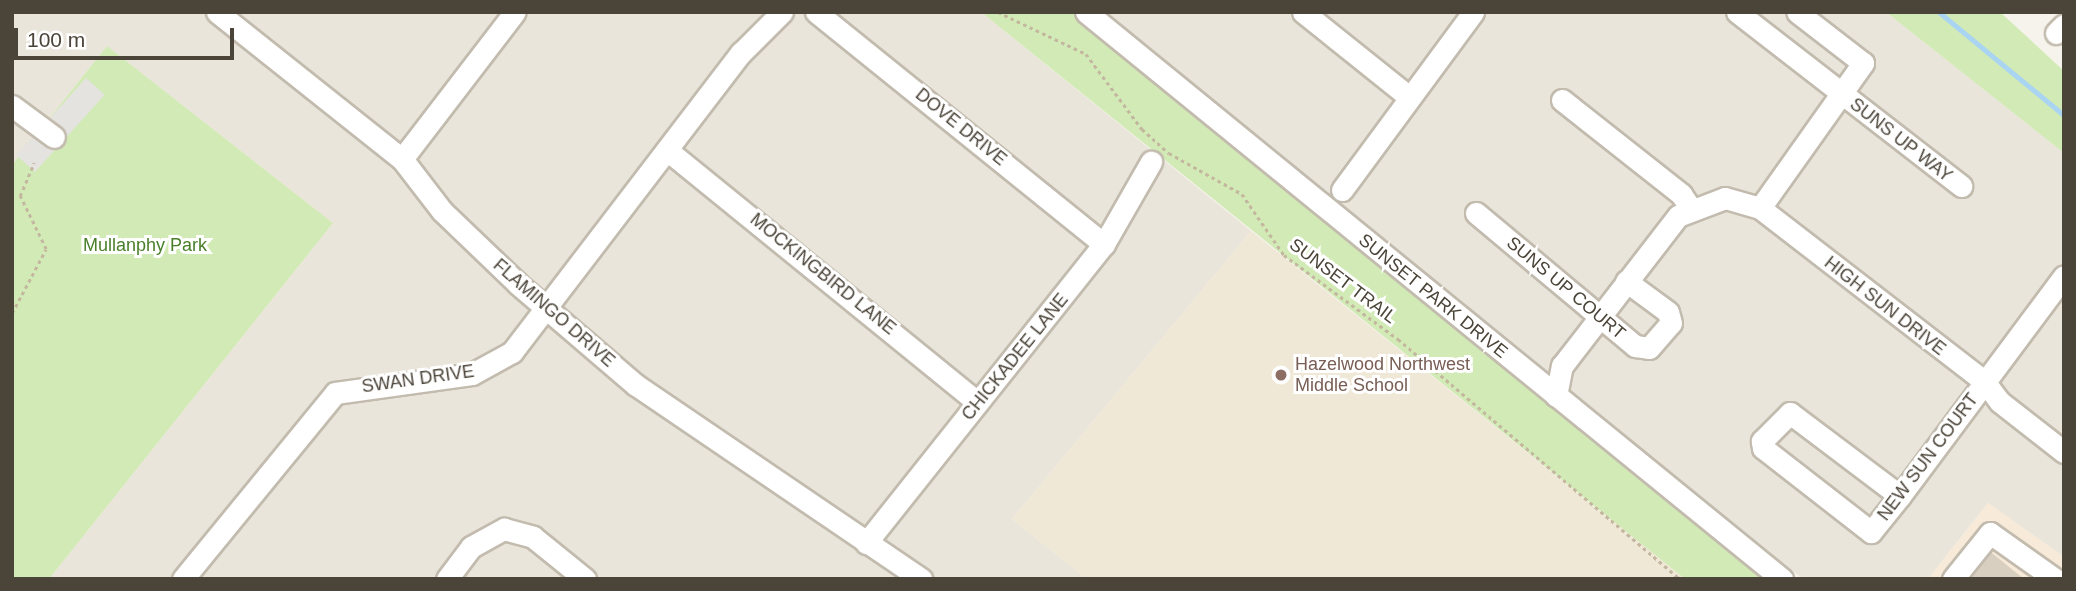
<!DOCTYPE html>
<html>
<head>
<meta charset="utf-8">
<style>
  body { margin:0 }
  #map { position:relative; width:2076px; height:591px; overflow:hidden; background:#f6f3ec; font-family:Helvetica,sans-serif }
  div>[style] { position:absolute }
  .residential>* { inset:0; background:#eae5da }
  .commercial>* { inset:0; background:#f7ead8 }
  .education>* { inset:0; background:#efe8d6 }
  .green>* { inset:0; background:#d2eab5 }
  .parking>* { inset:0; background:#e5e3e0; transform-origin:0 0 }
  .stream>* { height:4.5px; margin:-2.25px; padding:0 2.25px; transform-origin:2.25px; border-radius:2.25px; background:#a9d4f2 }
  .building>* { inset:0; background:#d8cfc1 }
  .path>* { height:2.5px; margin-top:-1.25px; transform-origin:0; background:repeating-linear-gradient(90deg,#c4b79f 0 3.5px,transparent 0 7px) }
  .roads { filter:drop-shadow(2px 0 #c2bbae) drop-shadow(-2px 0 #c2bbae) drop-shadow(0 2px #c2bbae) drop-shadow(0 -2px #c2bbae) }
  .minor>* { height:21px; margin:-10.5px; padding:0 10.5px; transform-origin:10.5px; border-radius:10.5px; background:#fff }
  .dots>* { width:19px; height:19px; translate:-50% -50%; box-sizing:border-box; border:4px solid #fff; border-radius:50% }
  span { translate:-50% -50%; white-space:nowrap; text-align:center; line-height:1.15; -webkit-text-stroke:6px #fff; paint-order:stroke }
  .street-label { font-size:18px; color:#4b4439 }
  .park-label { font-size:18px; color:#4a7f2a }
  .education-label { font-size:18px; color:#785e54 }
  .left { translate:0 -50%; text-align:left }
  .frame { position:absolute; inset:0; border:14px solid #4b4439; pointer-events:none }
  .scale { position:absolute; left:14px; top:28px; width:220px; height:32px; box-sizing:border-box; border:4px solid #4b4439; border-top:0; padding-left:9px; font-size:21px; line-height:24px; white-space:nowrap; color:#4b4439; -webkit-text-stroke:5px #fff; paint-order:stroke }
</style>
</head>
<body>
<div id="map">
  <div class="residential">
    <i style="clip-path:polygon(12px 12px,981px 12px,1251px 231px,1012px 519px,1087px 579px,49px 579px,333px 223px,107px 46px,12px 165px)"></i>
    <i style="clip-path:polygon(1097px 12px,1886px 12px,2064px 153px,2064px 557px,1988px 503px,1928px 579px,1803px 579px)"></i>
  </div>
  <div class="commercial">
    <i style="clip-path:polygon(1988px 503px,2064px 557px,2064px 579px,1928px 579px)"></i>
  </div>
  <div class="education">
    <i style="clip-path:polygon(1251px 231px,1685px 579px,1087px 579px,1012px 519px)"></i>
  </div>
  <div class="green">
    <i style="clip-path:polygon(981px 12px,1077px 12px,1770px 579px,1685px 579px)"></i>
    <i style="clip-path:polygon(1886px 12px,2000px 12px,2064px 71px,2064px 153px)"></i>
    <i style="clip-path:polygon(107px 46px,333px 223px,49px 579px,12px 579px,12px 165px)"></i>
  </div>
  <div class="parking">
    <i style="left:86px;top:78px;width:25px;height:104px;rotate:42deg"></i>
  </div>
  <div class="stream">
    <i style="left:1939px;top:12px;width:162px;rotate:39.5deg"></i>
  </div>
  <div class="building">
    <i style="clip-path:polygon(1987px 549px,2024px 579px,1963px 579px)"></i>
  </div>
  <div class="path">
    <i style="left:998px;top:12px;width:98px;rotate:25.5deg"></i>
    <i style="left:1086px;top:54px;width:94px;rotate:53.3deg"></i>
    <i style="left:1142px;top:129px;width:36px;rotate:42deg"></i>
    <i style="left:1169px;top:153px;width:84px;rotate:29.3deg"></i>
    <i style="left:1242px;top:194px;width:74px;rotate:55.5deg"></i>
    <i style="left:1284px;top:255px;width:142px;rotate:36.4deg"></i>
    <i style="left:1398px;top:339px;width:370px;rotate:40.4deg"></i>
    <i style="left:12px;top:313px;width:72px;rotate:-62deg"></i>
    <i style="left:46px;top:249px;width:59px;rotate:-116.1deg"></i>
    <i style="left:20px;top:196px;width:36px;rotate:-67deg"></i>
  </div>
  <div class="roads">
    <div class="minor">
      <i style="left:217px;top:12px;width:236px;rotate:38.5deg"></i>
      <i style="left:402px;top:159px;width:66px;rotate:52.4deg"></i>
      <i style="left:442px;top:211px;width:105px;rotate:43.8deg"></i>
      <i style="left:518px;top:284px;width:155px;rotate:40.6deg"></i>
      <i style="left:636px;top:385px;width:345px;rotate:34.2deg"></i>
      <i style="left:816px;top:12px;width:370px;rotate:38.9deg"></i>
      <i style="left:1086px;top:12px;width:898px;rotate:39.17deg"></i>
      <i style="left:1303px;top:12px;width:134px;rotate:38.7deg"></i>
      <i style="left:1737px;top:12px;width:284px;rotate:37.8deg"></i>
      <i style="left:2056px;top:33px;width:11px;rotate:-45deg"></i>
      <i style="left:1562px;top:100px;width:152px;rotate:38.3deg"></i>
      <i style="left:1681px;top:194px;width:18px;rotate:56deg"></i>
      <i style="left:12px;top:106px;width:52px;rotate:36.4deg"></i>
      <i style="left:667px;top:150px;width:400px;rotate:39.1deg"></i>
      <i style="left:402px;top:159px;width:185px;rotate:-52.5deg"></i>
      <i style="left:1342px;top:190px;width:221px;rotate:-53.6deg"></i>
      <i style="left:1760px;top:208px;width:178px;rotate:-54.6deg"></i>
      <i style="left:1863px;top:63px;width:83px;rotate:-142.3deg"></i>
      <i style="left:1476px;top:213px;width:207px;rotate:39.9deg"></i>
      <i style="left:1635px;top:346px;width:14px;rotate:8deg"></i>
      <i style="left:1649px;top:348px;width:33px;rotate:-49deg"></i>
      <i style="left:1671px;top:323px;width:11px;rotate:-105deg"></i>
      <i style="left:1668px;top:312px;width:52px;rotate:-143.6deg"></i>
      <i style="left:1556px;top:396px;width:31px;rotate:-79deg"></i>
      <i style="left:1562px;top:366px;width:190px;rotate:-52.3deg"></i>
      <i style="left:1678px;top:216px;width:50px;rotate:-21deg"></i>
      <i style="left:1725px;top:198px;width:36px;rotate:16deg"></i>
      <i style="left:1760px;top:208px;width:283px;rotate:37.7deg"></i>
      <i style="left:1984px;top:381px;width:26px;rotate:53deg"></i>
      <i style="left:2000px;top:402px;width:81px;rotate:38deg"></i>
      <i style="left:1900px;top:496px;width:138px;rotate:-143deg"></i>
      <i style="left:1790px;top:413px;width:40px;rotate:135deg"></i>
      <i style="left:1762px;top:441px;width:7px;rotate:82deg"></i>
      <i style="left:1763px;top:448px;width:137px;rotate:37.9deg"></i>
      <i style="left:1871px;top:532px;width:46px;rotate:-51.1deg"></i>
      <i style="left:1900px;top:496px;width:274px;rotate:-53.3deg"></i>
      <i style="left:866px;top:543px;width:382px;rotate:-51.5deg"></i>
      <i style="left:1104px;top:244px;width:95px;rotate:-60.2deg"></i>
      <i style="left:183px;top:579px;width:240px;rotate:-50.7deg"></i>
      <i style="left:335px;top:393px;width:138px;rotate:-7.9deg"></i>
      <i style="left:472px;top:374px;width:46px;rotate:-28.8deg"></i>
      <i style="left:512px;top:352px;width:377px;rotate:-52.6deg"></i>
      <i style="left:741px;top:53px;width:58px;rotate:-45deg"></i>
      <i style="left:447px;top:579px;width:40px;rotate:-53deg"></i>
      <i style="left:471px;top:547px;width:38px;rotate:-29deg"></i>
      <i style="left:504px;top:529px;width:30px;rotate:15deg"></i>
      <i style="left:533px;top:537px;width:67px;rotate:38.9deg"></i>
      <i style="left:1953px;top:579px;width:59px;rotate:-51.2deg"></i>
      <i style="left:1990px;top:533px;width:80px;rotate:35.3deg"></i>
    </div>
  </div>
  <div class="dots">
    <i style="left:1281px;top:375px;background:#8d6e63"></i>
  </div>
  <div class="street-label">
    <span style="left:961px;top:127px;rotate:39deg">DOVE DRIVE</span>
    <span style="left:1901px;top:140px;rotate:38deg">SUNS UP WAY</span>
    <span style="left:823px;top:274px;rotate:39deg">MOCKINGBIRD LANE</span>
    <span style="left:1343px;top:281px;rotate:37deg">SUNSET TRAIL</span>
    <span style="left:1566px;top:288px;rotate:40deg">SUNS UP COURT</span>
    <span style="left:1433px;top:296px;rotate:39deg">SUNSET PARK DRIVE</span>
    <span style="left:1885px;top:306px;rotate:38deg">HIGH SUN DRIVE</span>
    <span style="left:554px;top:313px;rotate:41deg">FLAMINGO DRIVE</span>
    <span style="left:1015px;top:357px;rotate:-51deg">CHICKADEE LANE</span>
    <span style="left:418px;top:379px;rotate:-8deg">SWAN DRIVE</span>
    <span style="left:1928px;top:457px;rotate:-53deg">NEW SUN COURT</span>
  </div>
  <div class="park-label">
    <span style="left:145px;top:245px">Mullanphy Park</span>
  </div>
  <div class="education-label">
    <span class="left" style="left:1295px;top:375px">Hazelwood Northwest<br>Middle School</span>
  </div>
  <div class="frame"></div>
  <div class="scale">100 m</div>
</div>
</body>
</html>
